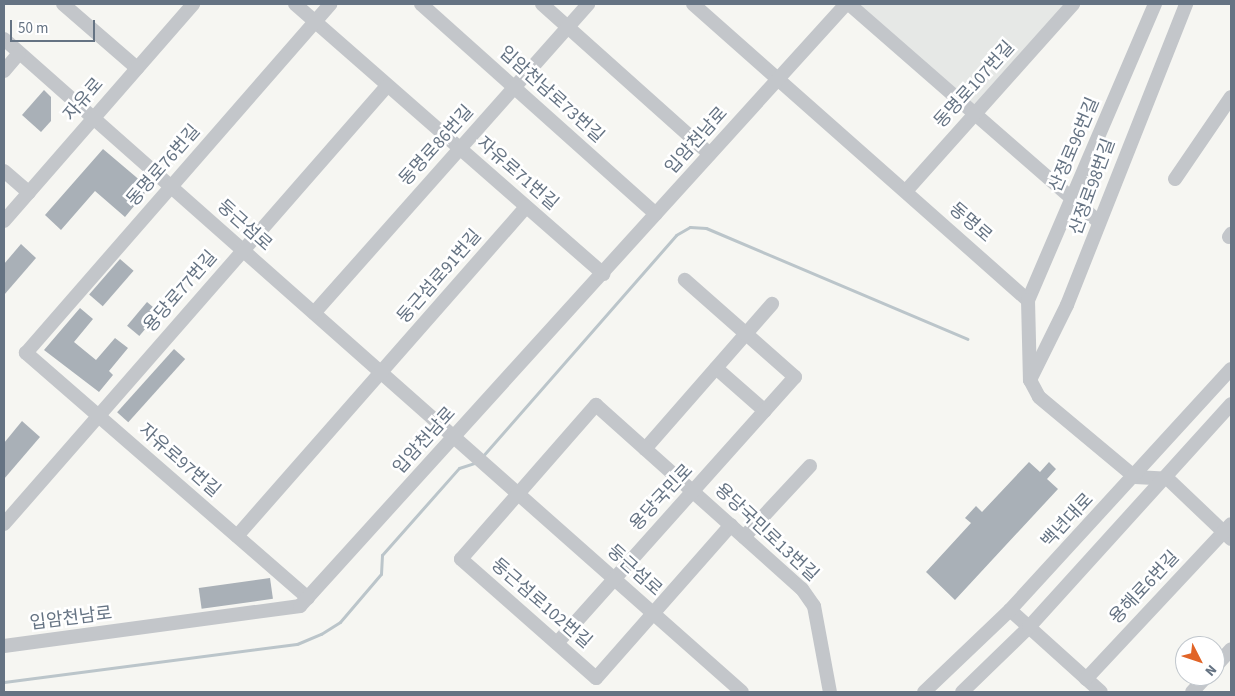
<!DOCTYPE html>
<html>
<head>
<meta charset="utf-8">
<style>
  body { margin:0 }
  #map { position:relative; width:1235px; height:696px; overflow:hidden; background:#f6f6f2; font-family:"Source Sans 3","Noto Sans KR",sans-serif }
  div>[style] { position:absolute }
  .built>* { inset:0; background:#e6e8e6 }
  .stream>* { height:3px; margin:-1.5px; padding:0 1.5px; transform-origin:1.5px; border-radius:1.5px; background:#bbc5ca }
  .building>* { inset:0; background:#a9b0b7; transform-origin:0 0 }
  .minor>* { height:14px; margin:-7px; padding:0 7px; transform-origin:7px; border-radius:7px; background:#c3c6ca }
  span { translate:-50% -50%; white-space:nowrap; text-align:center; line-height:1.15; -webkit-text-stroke:5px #fff; paint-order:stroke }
  .street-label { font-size:18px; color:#657383 }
  .frame { position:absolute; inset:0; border:5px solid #657383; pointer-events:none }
  .north { position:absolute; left:1175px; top:636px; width:50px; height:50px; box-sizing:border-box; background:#fff; border:1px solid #c1c7cd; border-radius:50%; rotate:131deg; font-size:14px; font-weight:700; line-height:20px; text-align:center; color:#657383 }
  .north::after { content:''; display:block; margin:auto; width:18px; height:22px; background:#e16427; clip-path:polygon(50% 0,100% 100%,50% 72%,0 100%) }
  .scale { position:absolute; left:10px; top:20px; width:85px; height:22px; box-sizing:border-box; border:2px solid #657383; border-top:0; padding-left:6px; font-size:15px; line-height:18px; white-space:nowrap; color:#657383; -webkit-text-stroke:4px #fff; paint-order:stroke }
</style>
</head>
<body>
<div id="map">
  <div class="built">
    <i style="clip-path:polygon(856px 4px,1066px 4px,973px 108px)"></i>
  </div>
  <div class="stream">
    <i style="left:481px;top:458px;width:296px;rotate:-48.8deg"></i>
    <i style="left:676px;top:235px;width:16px;rotate:-30deg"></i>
    <i style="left:690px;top:227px;width:16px;rotate:4deg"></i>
    <i style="left:706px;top:228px;width:284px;rotate:23deg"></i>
    <i style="left:4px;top:682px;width:295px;rotate:-7.4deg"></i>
    <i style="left:297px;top:644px;width:26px;rotate:-23deg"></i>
    <i style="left:321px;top:634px;width:22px;rotate:-32deg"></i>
    <i style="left:340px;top:622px;width:63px;rotate:-49.5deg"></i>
    <i style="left:381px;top:574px;width:19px;rotate:-87deg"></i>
    <i style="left:382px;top:555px;width:116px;rotate:-48.5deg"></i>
    <i style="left:459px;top:468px;width:19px;rotate:-18deg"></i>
  </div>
  <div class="building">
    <i style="clip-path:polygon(44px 90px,51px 97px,51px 121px,41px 132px,22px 115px)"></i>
    <i style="clip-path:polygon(103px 149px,149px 188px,125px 217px,95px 191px,61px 230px,45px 215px)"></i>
    <i style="clip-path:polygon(21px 244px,36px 258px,4px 295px,4px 264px)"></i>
    <i style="left:120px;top:259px;width:18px;height:47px;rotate:41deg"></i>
    <i style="left:147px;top:302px;width:16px;height:31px;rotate:40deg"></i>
    <i style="clip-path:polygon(80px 308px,93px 319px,74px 342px,96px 360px,115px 338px,128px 348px,109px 371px,113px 375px,99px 392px,44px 350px)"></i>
    <i style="left:174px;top:349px;width:15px;height:85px;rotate:42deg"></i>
    <i style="clip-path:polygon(22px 421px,40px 437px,4px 479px,4px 443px)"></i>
    <i style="clip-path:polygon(1029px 462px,1040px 472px,1049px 462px,1056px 469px,1047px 479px,1058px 489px,955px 600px,926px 572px,971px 523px,965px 518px,976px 506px,982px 512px)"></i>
    <i style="left:270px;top:578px;width:21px;height:72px;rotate:82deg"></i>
  </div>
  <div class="minor">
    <i style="left:63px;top:4px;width:98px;rotate:40.9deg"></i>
    <i style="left:295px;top:4px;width:410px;rotate:41.2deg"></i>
    <i style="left:421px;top:4px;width:315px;rotate:41.8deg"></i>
    <i style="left:542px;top:4px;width:225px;rotate:41.8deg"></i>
    <i style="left:693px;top:4px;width:447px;rotate:41.5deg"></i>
    <i style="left:849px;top:4px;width:332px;rotate:41.1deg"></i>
    <i style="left:1155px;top:4px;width:322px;rotate:113.2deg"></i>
    <i style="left:1028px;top:300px;width:80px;rotate:88.6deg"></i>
    <i style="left:1030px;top:380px;width:19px;rotate:62deg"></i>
    <i style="left:1039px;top:397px;width:125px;rotate:39.8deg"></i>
    <i style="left:1135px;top:477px;width:33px;rotate:3deg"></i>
    <i style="left:1168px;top:479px;width:87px;rotate:43.6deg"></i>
    <i style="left:4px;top:39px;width:985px;rotate:41.5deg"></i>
    <i style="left:4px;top:71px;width:23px;rotate:-50deg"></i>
    <i style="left:4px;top:171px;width:33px;rotate:41deg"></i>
    <i style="left:1175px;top:179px;width:99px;rotate:-55.7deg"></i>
    <i style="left:906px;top:191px;width:251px;rotate:-48.2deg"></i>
    <i style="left:4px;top:221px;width:288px;rotate:-48.9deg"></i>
    <i style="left:1229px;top:237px;width:4px;rotate:-56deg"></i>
    <i style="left:314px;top:313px;width:413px;rotate:-48.4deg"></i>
    <i style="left:716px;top:368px;width:65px;rotate:41.3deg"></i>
    <i style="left:1030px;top:380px;width:84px;rotate:-63.7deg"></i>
    <i style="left:1067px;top:305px;width:324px;rotate:-68.4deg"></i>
    <i style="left:645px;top:449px;width:193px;rotate:-48.8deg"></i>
    <i style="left:4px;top:524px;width:582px;rotate:-48.83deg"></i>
    <i style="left:731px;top:525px;width:204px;rotate:131.4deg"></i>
    <i style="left:596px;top:678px;width:180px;rotate:-138.6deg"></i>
    <i style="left:461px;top:559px;width:205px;rotate:-48.8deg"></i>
    <i style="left:596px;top:405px;width:276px;rotate:41.8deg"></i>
    <i style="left:802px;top:589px;width:21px;rotate:55deg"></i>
    <i style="left:814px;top:606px;width:87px;rotate:79.5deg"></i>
    <i style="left:237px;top:536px;width:438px;rotate:-48.7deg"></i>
    <i style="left:744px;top:537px;width:97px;rotate:-47.1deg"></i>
    <i style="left:308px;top:598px;width:374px;rotate:-139deg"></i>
    <i style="left:26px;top:353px;width:463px;rotate:-48.9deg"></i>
    <i style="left:1010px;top:610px;width:122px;rotate:42deg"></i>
    <i style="left:557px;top:643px;width:357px;rotate:-48.2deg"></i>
    <i style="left:795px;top:377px;width:147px;rotate:-138.6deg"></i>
    <i style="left:4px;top:646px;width:299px;rotate:-7.7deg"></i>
    <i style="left:300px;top:606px;width:813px;rotate:-47.79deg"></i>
    <i style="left:1215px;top:667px;width:24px;rotate:-48deg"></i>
    <i style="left:1086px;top:679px;width:212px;rotate:-46.9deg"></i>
    <i style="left:924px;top:692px;width:119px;rotate:-43.6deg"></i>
    <i style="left:1010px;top:610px;width:327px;rotate:-47.5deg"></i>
    <i style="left:962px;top:692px;width:93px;rotate:-44.1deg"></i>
    <i style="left:1029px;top:627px;width:301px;rotate:-47.8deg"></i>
    <i style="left:1192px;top:692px;width:22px;rotate:-47deg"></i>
  </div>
  <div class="street-label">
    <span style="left:975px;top:85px;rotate:-48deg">동명로107번길</span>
    <span style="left:551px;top:95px;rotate:42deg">입암천남로73번길</span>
    <span style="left:84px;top:100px;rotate:-49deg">자유로</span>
    <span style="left:697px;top:141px;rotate:-48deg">입암천남로</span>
    <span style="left:1075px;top:145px;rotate:-67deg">산정로96번길</span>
    <span style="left:437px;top:146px;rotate:-48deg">동명로86번길</span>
    <span style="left:164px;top:166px;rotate:-49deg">동명로76번길</span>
    <span style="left:517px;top:174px;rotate:41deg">자유로71번길</span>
    <span style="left:1093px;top:187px;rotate:-70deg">산정로98번길</span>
    <span style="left:970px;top:223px;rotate:41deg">동명로</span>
    <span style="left:244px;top:226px;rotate:42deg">둥근섬로</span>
    <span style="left:440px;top:277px;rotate:-49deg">둥근섬로91번길</span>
    <span style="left:181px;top:292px;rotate:-49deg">용당로77번길</span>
    <span style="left:425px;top:441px;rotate:-48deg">입암천남로</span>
    <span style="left:179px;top:461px;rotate:41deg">자유로97번길</span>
    <span style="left:662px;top:498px;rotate:-47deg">용당국민로</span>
    <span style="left:1068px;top:521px;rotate:-47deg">백년대로</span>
    <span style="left:766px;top:533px;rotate:43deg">용당국민로13번길</span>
    <span style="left:634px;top:571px;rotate:42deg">둥근섬로</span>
    <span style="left:1145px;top:588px;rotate:-47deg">용해로6번길</span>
    <span style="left:541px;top:604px;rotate:41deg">둥근섬로102번길</span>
    <span style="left:71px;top:619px;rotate:-7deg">입암천남로</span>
  </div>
  <div class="frame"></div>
  <div class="north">N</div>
  <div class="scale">50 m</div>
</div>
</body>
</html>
